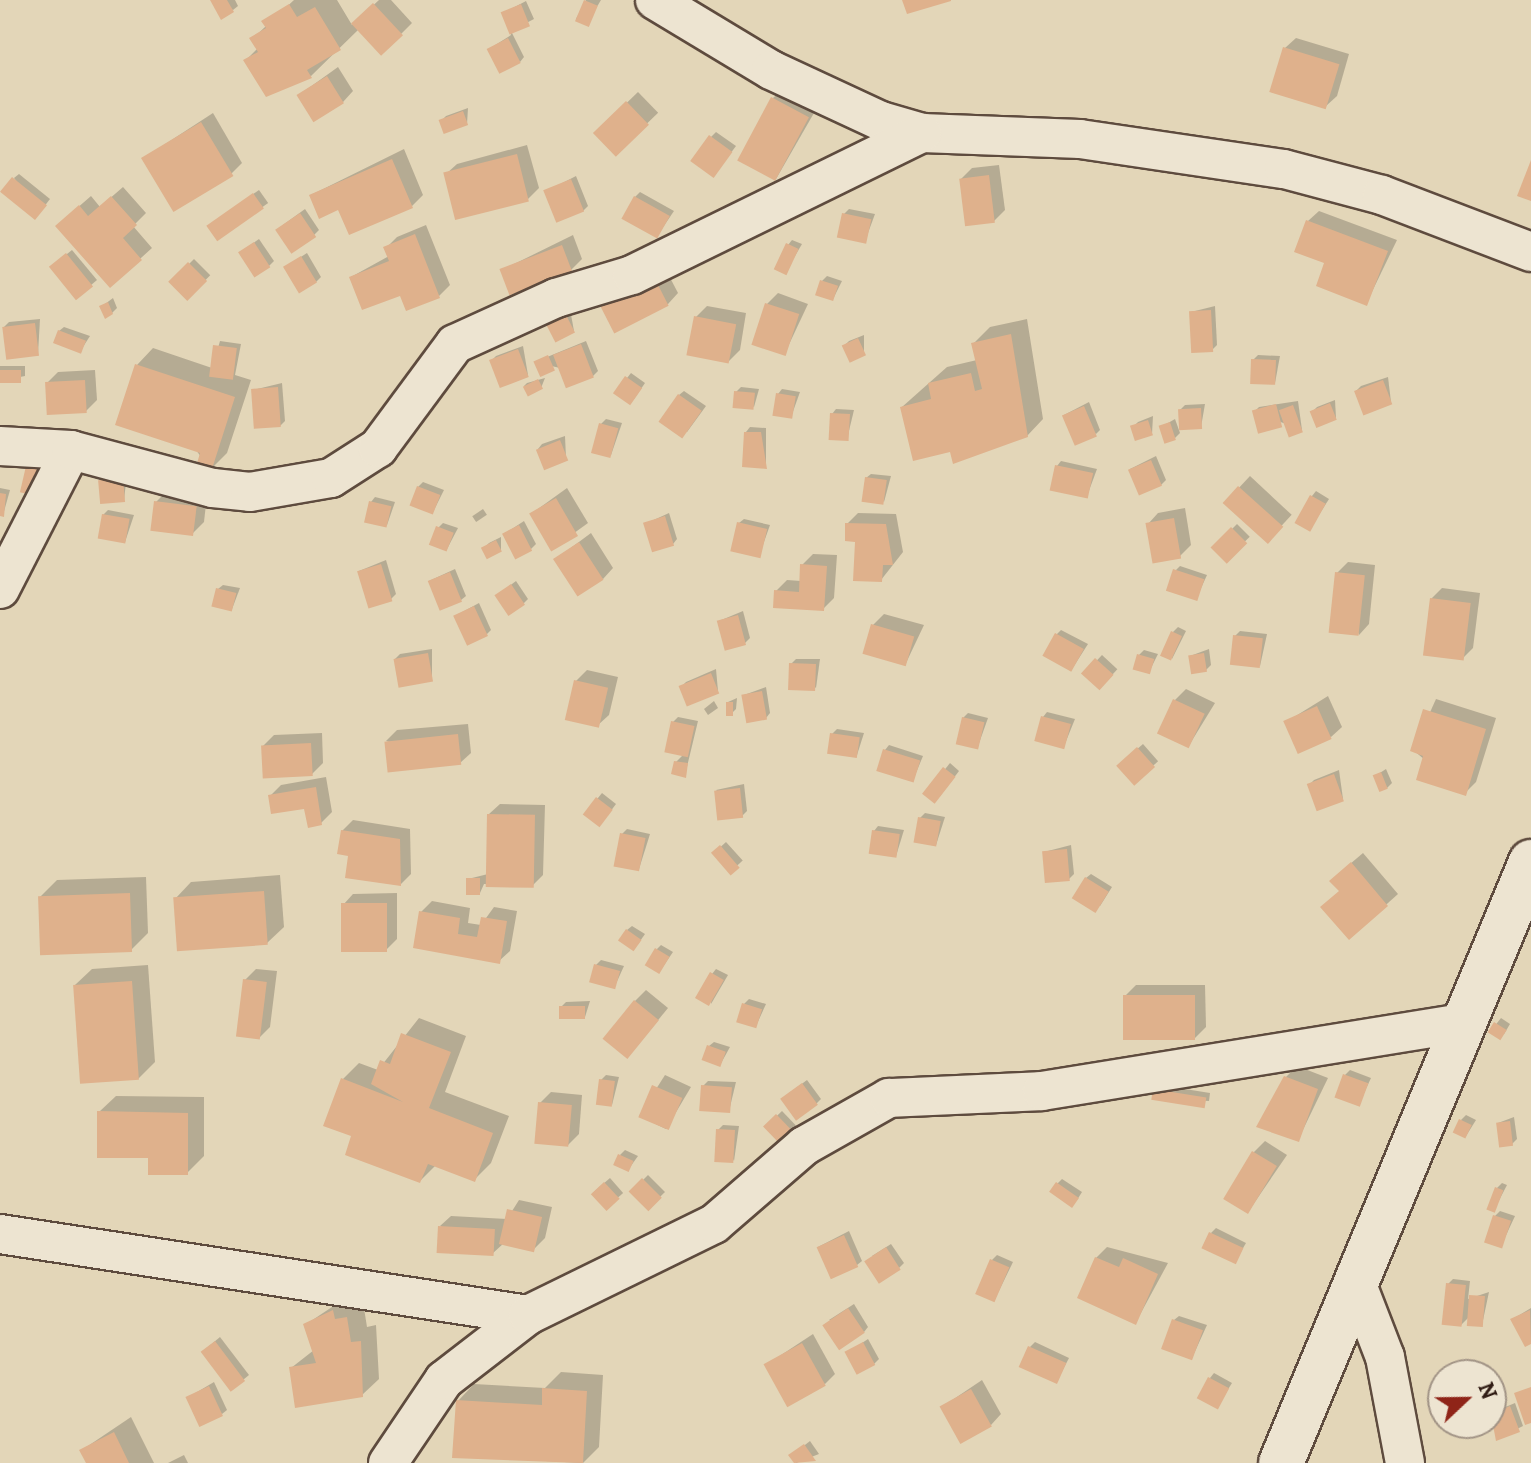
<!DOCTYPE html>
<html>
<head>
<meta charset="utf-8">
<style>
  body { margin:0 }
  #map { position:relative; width:1531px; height:1463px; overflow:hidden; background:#e3d6b8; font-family:Alegreya,serif }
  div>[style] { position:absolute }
  .shadow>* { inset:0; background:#0003; transform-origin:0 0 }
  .building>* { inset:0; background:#dfb18c; transform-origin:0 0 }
  .roads { filter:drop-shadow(2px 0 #5e4b3e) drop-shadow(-2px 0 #5e4b3e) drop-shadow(0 2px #5e4b3e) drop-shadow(0 -2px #5e4b3e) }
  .street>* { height:38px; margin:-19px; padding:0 19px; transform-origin:19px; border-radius:19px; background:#ede4d1 }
  .secondary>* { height:44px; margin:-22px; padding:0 22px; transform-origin:22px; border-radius:22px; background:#ede4d1 }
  span { translate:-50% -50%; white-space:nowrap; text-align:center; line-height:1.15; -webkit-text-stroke:6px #ede4d1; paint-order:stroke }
  .north { position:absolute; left:1427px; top:1359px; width:80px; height:80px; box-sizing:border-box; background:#ede4d1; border:2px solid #a29486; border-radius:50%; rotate:68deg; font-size:22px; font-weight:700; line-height:32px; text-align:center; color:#311d15 }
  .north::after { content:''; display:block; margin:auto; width:28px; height:36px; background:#8f2418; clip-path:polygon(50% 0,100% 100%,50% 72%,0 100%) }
</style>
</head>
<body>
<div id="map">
  <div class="shadow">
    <i style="clip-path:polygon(212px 0,235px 0,238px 6px,233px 10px)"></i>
    <i style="clip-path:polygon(294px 0,337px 0,352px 25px,379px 0,391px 0,412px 23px,401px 34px,358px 30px,311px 76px,246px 60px,258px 48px,252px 39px)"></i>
    <i style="clip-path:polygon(586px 0,601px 0,586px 25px,576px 19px)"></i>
    <i style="clip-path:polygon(526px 1px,534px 19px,511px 31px,524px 57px,520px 62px,489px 49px,511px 35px,503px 13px)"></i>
    <i style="clip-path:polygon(1296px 38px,1349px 54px,1337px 96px,1326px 106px,1285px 48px)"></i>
    <i style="clip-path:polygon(338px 67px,353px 91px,343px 102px,299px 95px)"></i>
    <i style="clip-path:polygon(784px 88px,818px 106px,776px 179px,773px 98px)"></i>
    <i style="left:638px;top:92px;width:29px;height:59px;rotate:46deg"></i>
    <i style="clip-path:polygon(468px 108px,467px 124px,441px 121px,446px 116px)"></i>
    <i style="clip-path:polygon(213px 113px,242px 163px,231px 174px,144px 158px)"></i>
    <i style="clip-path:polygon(716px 132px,736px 146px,718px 170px,711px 137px)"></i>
    <i style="clip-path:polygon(527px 145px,539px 188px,528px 199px,446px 174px,457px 164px)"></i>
    <i style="clip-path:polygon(404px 149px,423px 195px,412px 206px,350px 232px,339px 208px,311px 195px)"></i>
    <i style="clip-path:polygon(999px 165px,1005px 210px,994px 221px,961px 179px,972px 168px)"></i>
    <i style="clip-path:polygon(19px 174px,50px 199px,40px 212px,14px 178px)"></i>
    <i style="clip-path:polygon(576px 176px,588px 206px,583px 211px,547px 191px)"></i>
    <i style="clip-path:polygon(123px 187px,146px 213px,133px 226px,152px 248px,110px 286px,68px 216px,91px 196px,100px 207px)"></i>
    <i style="left:259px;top:190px;width:16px;height:55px;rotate:55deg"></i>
    <i style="clip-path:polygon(640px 192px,674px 211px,657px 236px,635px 197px)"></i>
    <i style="clip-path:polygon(305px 209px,319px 230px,314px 235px,283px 225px)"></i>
    <i style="clip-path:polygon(849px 209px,875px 214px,865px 241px,844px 214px)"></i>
    <i style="clip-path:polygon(1319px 211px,1397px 240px,1366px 304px,1327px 261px,1308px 221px)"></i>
    <i style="clip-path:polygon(426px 225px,450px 285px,439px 296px,351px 277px,389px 256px,386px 248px,397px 237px)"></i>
    <i style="clip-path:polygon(573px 235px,582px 259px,571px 270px,502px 270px)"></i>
    <i style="clip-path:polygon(259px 239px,274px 261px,269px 266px,245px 249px)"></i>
    <i style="clip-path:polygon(792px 240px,802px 244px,785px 273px,788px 245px)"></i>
    <i style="clip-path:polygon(72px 250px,97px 280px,77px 297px,57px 262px)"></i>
    <i style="clip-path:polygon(307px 253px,321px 277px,316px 282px,285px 267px)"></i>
    <i style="left:194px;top:259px;width:23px;height:33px;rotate:45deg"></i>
    <i style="clip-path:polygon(666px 270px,678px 293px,668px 304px,604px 308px)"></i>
    <i style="clip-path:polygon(827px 276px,842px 281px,833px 299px,822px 281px)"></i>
    <i style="clip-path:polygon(778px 293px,808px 304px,784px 355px,767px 304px)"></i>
    <i style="clip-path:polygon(113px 298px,117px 308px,112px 313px,101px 307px)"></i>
    <i style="clip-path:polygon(707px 306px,746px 313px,740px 350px,729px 361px,696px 317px)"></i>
    <i style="clip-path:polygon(1215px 306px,1217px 345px,1212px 350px,1191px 312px)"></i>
    <i style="clip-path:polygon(570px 309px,574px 331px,547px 323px)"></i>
    <i style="clip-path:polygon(40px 319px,38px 354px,4px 327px,9px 322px)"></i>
    <i style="clip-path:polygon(1027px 319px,1043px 419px,1027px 436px,951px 449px,902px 407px,947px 367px,977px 360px,973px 344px,990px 327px)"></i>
    <i style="clip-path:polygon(64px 327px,90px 336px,81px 350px,59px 331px)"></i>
    <i style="clip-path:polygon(864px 335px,864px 353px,844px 346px,849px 341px)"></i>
    <i style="clip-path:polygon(220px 341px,241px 344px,235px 375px,251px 380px,227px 453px,210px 470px,137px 365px,153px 348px,212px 368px)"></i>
    <i style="clip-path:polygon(586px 341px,598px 371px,593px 376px,535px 362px)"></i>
    <i style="clip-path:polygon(523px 346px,528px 375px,491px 361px,496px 356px)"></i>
    <i style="clip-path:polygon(1258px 355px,1280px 356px,1275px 383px,1253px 360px)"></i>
    <i style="clip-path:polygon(0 366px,25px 366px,25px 376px,0 381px)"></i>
    <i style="clip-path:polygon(95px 370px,97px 400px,86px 411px,47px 383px,58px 372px)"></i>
    <i style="clip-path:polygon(631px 373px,645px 383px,634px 399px,627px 378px)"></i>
    <i style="clip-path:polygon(1388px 377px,1391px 402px,1356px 391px,1361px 386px)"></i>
    <i style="clip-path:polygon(545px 378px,541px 388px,524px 386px,527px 383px)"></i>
    <i style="clip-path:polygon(282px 383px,285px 421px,280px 426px,253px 390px)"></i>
    <i style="clip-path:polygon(741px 387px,759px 389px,754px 407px,736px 392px)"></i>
    <i style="clip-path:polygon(782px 389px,800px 392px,791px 417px,778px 394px)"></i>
    <i style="clip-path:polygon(684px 391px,706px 406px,687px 432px,679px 395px)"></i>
    <i style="clip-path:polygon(1335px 400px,1336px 418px,1312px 412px,1317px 407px)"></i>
    <i style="clip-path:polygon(1298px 401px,1302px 430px,1254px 412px,1259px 407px)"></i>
    <i style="clip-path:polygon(1089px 402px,1100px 430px,1096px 434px,1064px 415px)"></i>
    <i style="clip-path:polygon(1205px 404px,1201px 427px,1180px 410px,1185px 405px)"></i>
    <i style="clip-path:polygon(836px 409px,854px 410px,847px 439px,832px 414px)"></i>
    <i style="clip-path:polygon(1153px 416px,1152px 434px,1133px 427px,1138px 422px)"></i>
    <i style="clip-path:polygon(606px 419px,622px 423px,611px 455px,601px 424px)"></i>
    <i style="clip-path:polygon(1175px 419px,1180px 433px,1175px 438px,1161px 427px)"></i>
    <i style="clip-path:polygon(750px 427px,766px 428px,766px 467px,746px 432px)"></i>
    <i style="clip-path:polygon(565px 436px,566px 458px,538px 449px,542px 444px)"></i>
    <i style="clip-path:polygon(1156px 456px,1166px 480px,1161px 485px,1130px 469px)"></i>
    <i style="clip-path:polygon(1061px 461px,1097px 469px,1087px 496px,1057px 466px)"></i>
    <i style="clip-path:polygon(127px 474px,124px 500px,100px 481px,105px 476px)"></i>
    <i style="clip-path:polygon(871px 474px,891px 476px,884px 502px,866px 478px)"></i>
    <i style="left:1250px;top:476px;width:57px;height:36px;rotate:43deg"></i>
    <i style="clip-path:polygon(423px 482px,444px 490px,433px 512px,418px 487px)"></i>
    <i style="clip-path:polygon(0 488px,10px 490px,3px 515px,0 514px)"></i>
    <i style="clip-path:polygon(567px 488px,588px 523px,552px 549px,531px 514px)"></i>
    <i style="clip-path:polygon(167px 491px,207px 495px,204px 522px,193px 533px,156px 502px)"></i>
    <i style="clip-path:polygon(1316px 491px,1329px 499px,1310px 529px,1312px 496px)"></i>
    <i style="clip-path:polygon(375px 497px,395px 502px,387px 525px,371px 502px)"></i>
    <i style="clip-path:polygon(1185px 508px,1191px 545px,1180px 556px,1148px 524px,1158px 513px)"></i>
    <i style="left:483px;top:509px;width:7px;height:13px;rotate:56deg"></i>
    <i style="clip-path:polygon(108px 510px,134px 515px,125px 542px,103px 515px)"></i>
    <i style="clip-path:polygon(669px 513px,677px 539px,673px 544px,645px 524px)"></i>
    <i style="clip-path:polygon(858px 513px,896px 514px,903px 552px,881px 580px,847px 524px)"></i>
    <i style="clip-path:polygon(744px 519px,770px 525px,759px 556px,739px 523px)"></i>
    <i style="clip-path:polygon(524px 521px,536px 544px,531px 549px,504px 534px)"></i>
    <i style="clip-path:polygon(443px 523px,458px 528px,447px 549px,438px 528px)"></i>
    <i style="left:1237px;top:524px;width:18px;height:33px;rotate:45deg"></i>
    <i style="clip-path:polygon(591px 533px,613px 568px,603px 579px,556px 559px)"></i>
    <i style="clip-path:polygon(501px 537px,501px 551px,484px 548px,489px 543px)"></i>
    <i style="clip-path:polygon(813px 554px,837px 555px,834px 598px,823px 609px,776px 591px,787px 580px,801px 581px,802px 565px)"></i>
    <i style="clip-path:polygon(386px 560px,396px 594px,391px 599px,359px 571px)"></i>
    <i style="clip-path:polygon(1348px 562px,1375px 565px,1369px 624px,1359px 635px,1337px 573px)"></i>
    <i style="clip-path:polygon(1180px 566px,1207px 575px,1196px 599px,1175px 571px)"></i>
    <i style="clip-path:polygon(455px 569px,466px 596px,461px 600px,429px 581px)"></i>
    <i style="clip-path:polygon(516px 581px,528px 599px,523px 604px,497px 595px)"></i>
    <i style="clip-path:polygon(223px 585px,240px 588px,232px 609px,218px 589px)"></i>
    <i style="clip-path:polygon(1442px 588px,1480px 593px,1473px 648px,1462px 659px,1431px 599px)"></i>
    <i style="clip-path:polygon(479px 603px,491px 630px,486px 635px,455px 616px)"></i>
    <i style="clip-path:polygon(743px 611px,750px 638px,745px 643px,719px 621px)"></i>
    <i style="clip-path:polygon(884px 614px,924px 625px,906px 663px,873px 625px)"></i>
    <i style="clip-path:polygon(1178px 627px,1186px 631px,1172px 659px,1173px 632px)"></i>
    <i style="clip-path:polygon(1061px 630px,1088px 644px,1072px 669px,1056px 635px)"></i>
    <i style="clip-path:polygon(1240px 631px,1267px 634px,1260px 666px,1235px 636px)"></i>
    <i style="clip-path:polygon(432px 649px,432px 680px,395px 659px,400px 654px)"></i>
    <i style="clip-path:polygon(1209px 649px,1211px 665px,1206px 670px,1190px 656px)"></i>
    <i style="clip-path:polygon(1144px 650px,1158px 654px,1149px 672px,1139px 655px)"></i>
    <i style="left:1102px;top:655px;width:21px;height:26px;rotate:43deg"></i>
    <i style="clip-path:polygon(796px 659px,820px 659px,816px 688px,791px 664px)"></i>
    <i style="clip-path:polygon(716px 669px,718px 691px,681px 687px,686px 682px)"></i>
    <i style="clip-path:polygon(587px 670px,618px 677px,609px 715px,598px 725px,576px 681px)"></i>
    <i style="clip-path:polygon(766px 687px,770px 713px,766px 718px,744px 695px)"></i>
    <i style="clip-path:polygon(1186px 689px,1215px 703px,1188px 747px,1175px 700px)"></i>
    <i style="clip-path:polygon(1328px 696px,1342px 727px,1331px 737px,1286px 722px)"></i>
    <i style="clip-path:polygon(737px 698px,736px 709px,731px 714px,728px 702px)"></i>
    <i style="clip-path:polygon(1436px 699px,1496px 718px,1476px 782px,1465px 793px,1413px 750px)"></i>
    <i style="clip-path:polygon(714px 701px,718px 708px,708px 715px,704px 709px)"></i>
    <i style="clip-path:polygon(1047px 712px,1075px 719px,1064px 746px,1043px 717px)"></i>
    <i style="clip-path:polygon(968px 713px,988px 718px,978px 746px,963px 718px)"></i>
    <i style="clip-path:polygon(678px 717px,698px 721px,685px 775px,676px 762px,684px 754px,673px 722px)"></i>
    <i style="clip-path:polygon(468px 724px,471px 753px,460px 763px,386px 741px,397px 730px)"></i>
    <i style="clip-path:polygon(837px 729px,864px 733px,857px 755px,832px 734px)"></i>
    <i style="clip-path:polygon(322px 733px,323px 763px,312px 774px,263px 746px,274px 735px)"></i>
    <i style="left:1143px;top:744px;width:23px;height:33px;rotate:49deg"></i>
    <i style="clip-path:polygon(889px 745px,923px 756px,913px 780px,885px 750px)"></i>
    <i style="clip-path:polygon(950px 763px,959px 771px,940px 796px,926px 793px)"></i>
    <i style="clip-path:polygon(1386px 769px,1392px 783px,1387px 788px,1375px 776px)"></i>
    <i style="clip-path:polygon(1339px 770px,1343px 799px,1310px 784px,1314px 780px)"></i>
    <i style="clip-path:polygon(326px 777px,332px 812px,321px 823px,306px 806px,270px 796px,281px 785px)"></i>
    <i style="clip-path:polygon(744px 784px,747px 811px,742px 816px,716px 790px)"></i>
    <i style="clip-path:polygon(602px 793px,616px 804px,604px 820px,585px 814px)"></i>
    <i style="clip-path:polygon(500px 804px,545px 805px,543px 875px,532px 886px,484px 884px,480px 893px,468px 879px,488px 874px,489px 814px)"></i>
    <i style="clip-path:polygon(925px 813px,945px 817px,936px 845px,920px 818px)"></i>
    <i style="clip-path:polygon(353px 820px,410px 829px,411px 874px,401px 884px,350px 854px,342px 831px)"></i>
    <i style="clip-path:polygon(878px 826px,904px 830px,896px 856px,874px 831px)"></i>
    <i style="clip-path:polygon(627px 829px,650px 834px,639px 869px,622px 834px)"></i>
    <i style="left:726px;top:842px;width:25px;height:17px;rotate:48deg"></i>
    <i style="clip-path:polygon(1071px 845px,1074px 874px,1069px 879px,1044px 852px)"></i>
    <i style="clip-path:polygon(1363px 853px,1398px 894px,1349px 938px,1343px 870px)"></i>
    <i style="clip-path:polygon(1091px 874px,1112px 887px,1100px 906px,1086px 878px)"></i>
    <i style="clip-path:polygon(280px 875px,284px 927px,267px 943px,175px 899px,191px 882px)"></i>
    <i style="clip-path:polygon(146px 877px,148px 933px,131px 950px,40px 897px,57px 880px)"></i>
    <i style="clip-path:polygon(397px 893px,397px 939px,386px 950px,343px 905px,353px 894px)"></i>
    <i style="clip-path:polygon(432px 901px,470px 908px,468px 923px,481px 925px,494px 907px,517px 911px,510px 951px,499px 961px,421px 912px)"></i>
    <i style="clip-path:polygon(632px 926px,645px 934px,638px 944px,627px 930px)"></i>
    <i style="clip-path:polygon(661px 945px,673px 952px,660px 971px,656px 950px)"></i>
    <i style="clip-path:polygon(601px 960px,624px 966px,614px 988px,596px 965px)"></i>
    <i style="clip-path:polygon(148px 965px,155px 1062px,138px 1079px,75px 985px,92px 969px)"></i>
    <i style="clip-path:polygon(256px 969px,277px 971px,270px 1027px,259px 1038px,245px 980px)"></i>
    <i style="clip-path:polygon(716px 969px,728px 975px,711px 1004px,712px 974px)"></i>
    <i style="clip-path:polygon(1136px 985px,1205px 985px,1206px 1027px,1195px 1038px,1125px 996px)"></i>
    <i style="clip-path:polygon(646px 990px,668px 1008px,637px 1046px,635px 1001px)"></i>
    <i style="clip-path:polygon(749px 999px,766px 1004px,756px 1026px,744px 1004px)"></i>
    <i style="clip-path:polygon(590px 1001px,585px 1017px,561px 1007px,566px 1002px)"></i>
    <i style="clip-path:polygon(419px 1018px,466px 1036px,445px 1092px,509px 1116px,491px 1163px,474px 1180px,436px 1165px,420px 1181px,354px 1135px,343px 1079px,359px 1063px,378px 1070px)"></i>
    <i style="clip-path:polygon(1501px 1018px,1510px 1024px,1504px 1034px,1490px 1032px)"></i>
    <i style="clip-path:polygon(714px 1042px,730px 1047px,720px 1065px,709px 1046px)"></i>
    <i style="clip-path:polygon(1297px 1066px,1328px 1078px,1298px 1140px,1286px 1077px)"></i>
    <i style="clip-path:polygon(1350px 1070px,1371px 1078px,1359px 1104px,1345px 1075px)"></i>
    <i style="clip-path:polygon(606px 1075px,619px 1077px,612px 1105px,601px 1080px)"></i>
    <i style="clip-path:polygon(665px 1075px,691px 1087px,666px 1129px,639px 1116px)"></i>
    <i style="clip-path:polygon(807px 1080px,821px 1099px,816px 1104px,788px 1094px)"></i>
    <i style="clip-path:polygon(708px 1081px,736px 1082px,729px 1111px,703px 1086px)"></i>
    <i style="clip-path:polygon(1160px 1085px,1210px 1093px,1209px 1101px,1154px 1098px)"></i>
    <i style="clip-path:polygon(551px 1092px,582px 1095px,579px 1134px,568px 1145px,540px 1103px)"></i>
    <i style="clip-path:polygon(116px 1096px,204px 1097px,204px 1156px,187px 1173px,150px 1156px,99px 1112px)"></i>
    <i style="left:782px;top:1111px;width:28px;height:23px;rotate:46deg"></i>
    <i style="clip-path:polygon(1466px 1115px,1476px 1120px,1466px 1136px,1461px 1120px)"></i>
    <i style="clip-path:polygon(1514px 1117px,1517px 1139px,1512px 1144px,1498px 1123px)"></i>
    <i style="clip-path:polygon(723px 1125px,739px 1126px,734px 1161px,718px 1130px)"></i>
    <i style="clip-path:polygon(1265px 1141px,1287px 1155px,1248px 1212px,1254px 1152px)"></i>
    <i style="clip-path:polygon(625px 1150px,638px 1156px,628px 1170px,620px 1155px)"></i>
    <i style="left:648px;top:1175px;width:24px;height:23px;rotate:45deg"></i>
    <i style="left:610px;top:1178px;width:20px;height:23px;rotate:49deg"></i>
    <i style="clip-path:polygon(1062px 1179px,1082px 1192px,1077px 1200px,1057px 1184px)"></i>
    <i style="clip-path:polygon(1502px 1183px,1507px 1185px,1494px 1210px,1497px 1188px)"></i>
    <i style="clip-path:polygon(519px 1200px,552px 1207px,545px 1238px,534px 1249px,504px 1243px,492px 1254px,440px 1226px,451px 1216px,507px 1219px)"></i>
    <i style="clip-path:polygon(1500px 1211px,1515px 1216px,1501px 1246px,1495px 1216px)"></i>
    <i style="clip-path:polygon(1216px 1228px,1246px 1243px,1235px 1262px,1211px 1233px)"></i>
    <i style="clip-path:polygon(849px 1231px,862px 1261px,857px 1265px,818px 1247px)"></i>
    <i style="clip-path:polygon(891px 1244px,904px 1263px,899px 1268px,872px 1256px)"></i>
    <i style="clip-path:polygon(1107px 1247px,1168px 1263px,1136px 1322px,1096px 1258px)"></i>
    <i style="clip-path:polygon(997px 1255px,1013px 1262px,995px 1299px,992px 1260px)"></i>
    <i style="clip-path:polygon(1453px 1279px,1470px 1281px,1468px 1299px,1489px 1292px,1482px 1325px,1470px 1316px,1461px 1325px,1448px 1284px)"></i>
    <i style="clip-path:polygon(350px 1295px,363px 1302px,367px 1327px,376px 1325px,379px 1379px,362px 1395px,291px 1368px,314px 1350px,305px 1325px)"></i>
    <i style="clip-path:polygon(854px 1304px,868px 1327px,864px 1332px,829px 1320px)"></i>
    <i style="clip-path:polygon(1531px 1308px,1531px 1342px,1526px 1345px,1513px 1319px)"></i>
    <i style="clip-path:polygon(1179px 1316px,1207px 1325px,1192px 1358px,1174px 1320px)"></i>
    <i style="clip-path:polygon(813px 1334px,835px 1374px,825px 1384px,766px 1365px)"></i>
    <i style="clip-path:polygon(220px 1337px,249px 1375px,232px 1389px,208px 1347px)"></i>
    <i style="clip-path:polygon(868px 1339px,879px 1359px,874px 1364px,847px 1353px)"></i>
    <i style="clip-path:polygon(1035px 1342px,1069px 1358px,1056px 1383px,1030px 1347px)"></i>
    <i style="clip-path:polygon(561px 1372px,603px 1375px,599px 1447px,583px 1463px,454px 1456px,458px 1401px,474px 1384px,545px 1388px)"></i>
    <i style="clip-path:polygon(1214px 1373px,1232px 1383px,1217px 1407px,1210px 1378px)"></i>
    <i style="clip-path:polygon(982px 1380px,1001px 1414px,991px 1425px,942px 1407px)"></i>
    <i style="clip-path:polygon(214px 1382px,227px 1410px,222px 1414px,187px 1398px)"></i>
    <i style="clip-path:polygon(1515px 1403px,1523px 1426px,1497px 1439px,1491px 1413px)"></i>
    <i style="clip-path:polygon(131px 1417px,154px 1463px,88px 1463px,82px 1450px)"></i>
    <i style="clip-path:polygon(810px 1441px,819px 1454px,796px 1463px,791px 1456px)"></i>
    <i style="clip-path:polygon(184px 1455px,188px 1463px,168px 1463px)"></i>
  </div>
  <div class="building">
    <i style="clip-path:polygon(210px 0,227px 0,234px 12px,221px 20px)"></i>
    <i style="left:584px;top:0;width:15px;height:23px;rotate:23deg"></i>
    <i style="clip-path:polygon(902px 0,951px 0,951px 1px,907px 14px)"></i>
    <i style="left:373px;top:3px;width:44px;height:30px;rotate:47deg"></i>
    <i style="clip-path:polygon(289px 4px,297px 17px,315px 7px,341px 50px,307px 70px,312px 78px,266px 97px,243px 60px,258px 52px,249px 38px,266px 28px,261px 21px)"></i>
    <i style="left:521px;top:4px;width:24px;height:22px;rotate:68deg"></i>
    <i style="left:508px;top:38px;width:28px;height:24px;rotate:63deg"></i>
    <i style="left:1283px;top:47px;width:59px;height:47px;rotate:17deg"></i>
    <i style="left:327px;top:76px;width:32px;height:36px;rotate:58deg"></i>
    <i style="left:771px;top:97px;width:43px;height:72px;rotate:28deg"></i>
    <i style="left:626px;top:101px;width:33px;height:46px;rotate:46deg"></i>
    <i style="left:463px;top:111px;width:15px;height:26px;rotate:70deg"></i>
    <i style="left:201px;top:122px;width:63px;height:70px;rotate:59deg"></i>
    <i style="left:709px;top:135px;width:29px;height:32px;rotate:36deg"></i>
    <i style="left:517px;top:154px;width:49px;height:76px;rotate:76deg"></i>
    <i style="clip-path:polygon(392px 159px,413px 208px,349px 235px,338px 210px,319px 219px,309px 195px)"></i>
    <i style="clip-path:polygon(1531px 160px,1531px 201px,1517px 196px)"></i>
    <i style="left:989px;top:175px;width:48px;height:30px;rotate:83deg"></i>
    <i style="left:12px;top:177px;width:45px;height:19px;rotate:39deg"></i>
    <i style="left:571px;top:179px;width:35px;height:30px;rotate:68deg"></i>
    <i style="left:253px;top:193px;width:19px;height:57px;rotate:55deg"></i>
    <i style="clip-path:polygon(111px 196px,137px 225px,123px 238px,142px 260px,110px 288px,55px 226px,79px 205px,88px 216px)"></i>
    <i style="left:634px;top:196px;width:41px;height:26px;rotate:29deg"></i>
    <i style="left:300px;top:213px;width:29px;height:30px;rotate:56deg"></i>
    <i style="left:842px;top:213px;width:30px;height:25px;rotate:12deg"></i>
    <i style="clip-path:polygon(1306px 220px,1388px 251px,1367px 306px,1316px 286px,1324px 263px,1294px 252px)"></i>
    <i style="clip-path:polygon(415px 234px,440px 298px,406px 311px,400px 296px,362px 310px,349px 277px,389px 261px,383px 247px)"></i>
    <i style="left:254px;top:242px;width:30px;height:19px;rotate:57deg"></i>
    <i style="left:786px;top:243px;width:14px;height:29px;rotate:25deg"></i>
    <i style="left:562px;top:245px;width:28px;height:67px;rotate:69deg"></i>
    <i style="left:66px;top:253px;width:43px;height:22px;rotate:51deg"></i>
    <i style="left:301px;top:256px;width:31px;height:21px;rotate:59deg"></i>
    <i style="left:188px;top:262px;width:27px;height:28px;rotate:45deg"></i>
    <i style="left:655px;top:279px;width:30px;height:61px;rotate:63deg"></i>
    <i style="left:820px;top:280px;width:19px;height:16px;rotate:18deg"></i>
    <i style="clip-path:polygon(108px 302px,113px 314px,105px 319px,99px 306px)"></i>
    <i style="left:765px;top:303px;width:36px;height:44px;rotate:18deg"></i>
    <i style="left:1211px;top:310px;width:42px;height:22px;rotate:87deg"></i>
    <i style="left:565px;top:313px;width:22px;height:22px;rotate:63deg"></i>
    <i style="left:694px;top:316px;width:43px;height:40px;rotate:11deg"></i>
    <i style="left:35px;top:323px;width:33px;height:33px;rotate:83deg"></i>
    <i style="left:58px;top:330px;width:30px;height:14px;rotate:21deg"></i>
    <i style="clip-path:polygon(1011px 334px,1028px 437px,953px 464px,950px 452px,913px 461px,900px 407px,931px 399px,928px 383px,971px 373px,975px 391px,982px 389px,971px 343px)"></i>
    <i style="left:858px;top:338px;width:19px;height:18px;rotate:65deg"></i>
    <i style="left:581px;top:344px;width:36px;height:30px;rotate:69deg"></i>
    <i style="left:213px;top:345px;width:24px;height:32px;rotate:7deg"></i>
    <i style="left:518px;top:349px;width:30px;height:31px;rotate:69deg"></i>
    <i style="left:548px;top:355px;width:17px;height:16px;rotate:66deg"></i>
    <i style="left:1251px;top:359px;width:25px;height:25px;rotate:2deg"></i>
    <i style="clip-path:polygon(135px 364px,235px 397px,211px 472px,196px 467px,200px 453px,115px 425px)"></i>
    <i style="left:0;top:370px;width:21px;height:13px"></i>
    <i style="left:625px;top:376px;width:21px;height:21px;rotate:35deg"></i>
    <i style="left:538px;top:379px;width:11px;height:17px;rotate:63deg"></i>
    <i style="left:85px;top:380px;width:33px;height:40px;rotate:87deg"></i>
    <i style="left:1383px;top:380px;width:26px;height:31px;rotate:69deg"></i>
    <i style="left:278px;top:387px;width:40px;height:27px;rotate:86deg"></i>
    <i style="left:734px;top:391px;width:21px;height:17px;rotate:5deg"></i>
    <i style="left:776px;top:393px;width:20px;height:23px;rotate:9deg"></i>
    <i style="left:678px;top:394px;width:29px;height:34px;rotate:35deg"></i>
    <i style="left:1330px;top:403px;width:18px;height:22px;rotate:68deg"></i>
    <i style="left:1276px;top:404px;width:24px;height:25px;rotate:75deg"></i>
    <i style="left:1293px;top:405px;width:29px;height:15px;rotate:70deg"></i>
    <i style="left:1084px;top:406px;width:33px;height:24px;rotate:67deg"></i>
    <i style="left:1201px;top:408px;width:21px;height:23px;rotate:87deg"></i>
    <i style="left:830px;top:413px;width:20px;height:27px;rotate:3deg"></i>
    <i style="left:1148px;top:420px;width:16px;height:19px;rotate:72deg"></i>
    <i style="left:1170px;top:422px;width:19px;height:12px;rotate:72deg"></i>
    <i style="left:599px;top:423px;width:20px;height:31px;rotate:15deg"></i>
    <i style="clip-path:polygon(744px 432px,761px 432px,767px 469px,742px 467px)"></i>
    <i style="left:560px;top:440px;width:22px;height:26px;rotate:68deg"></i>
    <i style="left:1151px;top:460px;width:28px;height:25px;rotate:67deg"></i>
    <i style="left:1055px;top:465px;width:39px;height:26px;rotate:12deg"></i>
    <i style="left:26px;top:466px;width:18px;height:27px;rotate:13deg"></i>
    <i style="left:865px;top:477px;width:22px;height:25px;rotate:8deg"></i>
    <i style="left:123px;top:478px;width:24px;height:25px;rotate:85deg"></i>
    <i style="left:417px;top:486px;width:25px;height:21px;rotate:21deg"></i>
    <i style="left:1238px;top:486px;width:61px;height:23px;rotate:42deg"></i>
    <i style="clip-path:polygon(0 493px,6px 494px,4px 517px,0 516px)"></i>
    <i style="left:1310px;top:495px;width:18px;height:32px;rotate:29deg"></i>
    <i style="left:556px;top:498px;width:44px;height:31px;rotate:60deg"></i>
    <i style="left:154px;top:501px;width:43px;height:30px;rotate:7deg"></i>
    <i style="left:369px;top:501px;width:23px;height:22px;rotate:13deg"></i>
    <i style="left:102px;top:514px;width:28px;height:25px;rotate:10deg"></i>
    <i style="left:665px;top:516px;width:31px;height:23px;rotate:73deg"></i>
    <i style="left:1174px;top:518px;width:41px;height:29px;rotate:80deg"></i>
    <i style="left:737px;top:522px;width:31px;height:30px;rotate:13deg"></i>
    <i style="clip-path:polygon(845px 523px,886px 524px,893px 565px,883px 565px,882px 582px,853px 581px,855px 542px,845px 541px)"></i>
    <i style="left:519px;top:525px;width:29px;height:19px;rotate:63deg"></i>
    <i style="left:436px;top:526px;width:19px;height:20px;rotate:21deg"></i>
    <i style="left:1231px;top:527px;width:23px;height:29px;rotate:45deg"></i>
    <i style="left:496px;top:540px;width:13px;height:17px;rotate:63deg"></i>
    <i style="left:579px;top:542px;width:45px;height:31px;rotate:57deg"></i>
    <i style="left:381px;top:564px;width:39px;height:25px;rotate:73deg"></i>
    <i style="clip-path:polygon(800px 564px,827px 566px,824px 611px,773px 608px,774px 590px,799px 592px)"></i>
    <i style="left:1173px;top:569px;width:33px;height:23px;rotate:18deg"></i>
    <i style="left:450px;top:572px;width:32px;height:24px;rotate:68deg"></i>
    <i style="left:1335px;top:572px;width:30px;height:61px;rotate:6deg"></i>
    <i style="left:511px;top:584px;width:25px;height:20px;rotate:56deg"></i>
    <i style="left:216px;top:588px;width:21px;height:19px;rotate:14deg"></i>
    <i style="left:1430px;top:598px;width:41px;height:58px;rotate:7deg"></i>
    <i style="left:474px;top:606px;width:33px;height:23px;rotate:65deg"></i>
    <i style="left:738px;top:615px;width:31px;height:22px;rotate:75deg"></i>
    <i style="left:871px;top:624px;width:45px;height:31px;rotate:16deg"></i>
    <i style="left:1171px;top:631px;width:12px;height:27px;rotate:24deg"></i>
    <i style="left:1055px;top:633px;width:33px;height:26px;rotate:29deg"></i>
    <i style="left:1233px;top:635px;width:30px;height:30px;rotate:6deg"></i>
    <i style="left:428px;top:653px;width:29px;height:35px;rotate:80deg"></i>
    <i style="left:1204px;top:653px;width:19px;height:16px;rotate:81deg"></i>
    <i style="left:1137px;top:654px;width:18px;height:16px;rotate:16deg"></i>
    <i style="left:1095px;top:658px;width:25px;height:21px;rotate:42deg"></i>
    <i style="left:789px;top:663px;width:27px;height:27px;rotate:2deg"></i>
    <i style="left:711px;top:673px;width:22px;height:35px;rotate:68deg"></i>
    <i style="left:574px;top:680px;width:35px;height:41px;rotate:13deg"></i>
    <i style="left:762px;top:691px;width:29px;height:21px;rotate:80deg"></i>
    <i style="left:1173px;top:699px;width:35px;height:38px;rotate:25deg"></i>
    <i style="left:726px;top:702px;width:7px;height:14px"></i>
    <i style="left:1317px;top:706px;width:36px;height:37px;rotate:66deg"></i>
    <i style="clip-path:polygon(1423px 709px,1486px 729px,1466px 796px,1416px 780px,1423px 756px,1410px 751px)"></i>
    <i style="left:1041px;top:716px;width:31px;height:26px;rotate:15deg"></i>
    <i style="left:962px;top:717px;width:23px;height:28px;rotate:13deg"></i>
    <i style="left:671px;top:721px;width:24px;height:32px;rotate:12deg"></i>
    <i style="left:830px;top:733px;width:30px;height:21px;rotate:8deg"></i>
    <i style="left:458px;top:734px;width:31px;height:74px;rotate:84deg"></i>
    <i style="left:311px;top:743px;width:33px;height:50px;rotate:87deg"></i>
    <i style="left:1137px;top:747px;width:27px;height:28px;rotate:48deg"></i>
    <i style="left:883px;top:749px;width:39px;height:23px;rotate:17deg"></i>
    <i style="clip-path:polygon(674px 761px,688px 763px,686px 778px,671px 774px)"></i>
    <i style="left:943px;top:767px;width:16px;height:34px;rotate:38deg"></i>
    <i style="left:1381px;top:772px;width:18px;height:9px;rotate:68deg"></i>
    <i style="left:1334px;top:774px;width:29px;height:29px;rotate:70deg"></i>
    <i style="clip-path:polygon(316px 787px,322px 825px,308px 828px,304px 809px,271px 814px,268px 795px)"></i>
    <i style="left:740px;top:788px;width:30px;height:26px;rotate:84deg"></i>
    <i style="left:596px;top:797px;width:21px;height:22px;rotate:37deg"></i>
    <i style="left:487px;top:814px;width:48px;height:73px;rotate:1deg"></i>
    <i style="left:918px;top:817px;width:23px;height:26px;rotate:10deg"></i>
    <i style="clip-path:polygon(341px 830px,400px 839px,401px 886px,345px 878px,348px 856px,337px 854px)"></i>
    <i style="left:872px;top:830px;width:28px;height:24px;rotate:8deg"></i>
    <i style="left:620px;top:833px;width:26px;height:34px;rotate:11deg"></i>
    <i style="left:720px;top:845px;width:30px;height:12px;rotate:49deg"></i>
    <i style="left:1067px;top:849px;width:32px;height:25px;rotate:85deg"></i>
    <i style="clip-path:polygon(1351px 862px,1388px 906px,1349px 940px,1320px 907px,1339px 891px,1329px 881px)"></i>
    <i style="left:1085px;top:877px;width:28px;height:25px;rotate:32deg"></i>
    <i style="left:466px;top:878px;width:14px;height:17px"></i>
    <i style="left:264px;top:891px;width:54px;height:91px;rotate:86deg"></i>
    <i style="left:130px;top:893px;width:59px;height:92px;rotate:88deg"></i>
    <i style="left:387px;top:903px;width:49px;height:46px;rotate:90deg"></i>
    <i style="clip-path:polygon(419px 911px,460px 918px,458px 934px,477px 937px,481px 917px,507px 921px,500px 964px,413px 948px)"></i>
    <i style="left:626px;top:929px;width:19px;height:14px;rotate:35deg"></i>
    <i style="left:655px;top:948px;width:17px;height:20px;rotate:31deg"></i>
    <i style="left:594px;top:964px;width:27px;height:19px;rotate:15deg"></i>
    <i style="left:710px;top:972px;width:16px;height:30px;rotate:30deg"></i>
    <i style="left:243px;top:979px;width:24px;height:58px;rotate:7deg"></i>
    <i style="left:132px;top:981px;width:99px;height:59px;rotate:86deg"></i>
    <i style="left:1123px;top:995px;width:72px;height:45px"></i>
    <i style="left:634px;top:1000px;width:32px;height:50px;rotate:39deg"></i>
    <i style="left:742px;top:1003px;width:21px;height:20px;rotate:17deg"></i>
    <i style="left:559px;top:1006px;width:26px;height:13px"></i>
    <i style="left:1494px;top:1022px;width:15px;height:12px;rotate:32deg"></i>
    <i style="clip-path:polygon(401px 1033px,451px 1052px,429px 1108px,493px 1133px,475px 1182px,428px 1164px,420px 1183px,345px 1155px,351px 1136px,323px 1126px,341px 1078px,403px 1102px,371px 1084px,380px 1060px,390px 1064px)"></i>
    <i style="left:707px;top:1045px;width:20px;height:16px;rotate:20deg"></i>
    <i style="left:1343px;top:1074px;width:27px;height:25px;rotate:20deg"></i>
    <i style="clip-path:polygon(1284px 1076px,1318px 1089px,1299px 1142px,1256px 1127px)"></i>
    <i style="left:599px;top:1079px;width:16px;height:26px;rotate:7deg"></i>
    <i style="left:802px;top:1083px;width:27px;height:27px;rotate:54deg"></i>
    <i style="left:652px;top:1085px;width:33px;height:35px;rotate:23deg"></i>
    <i style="left:701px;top:1085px;width:31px;height:26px;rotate:4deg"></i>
    <i style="left:1153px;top:1089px;width:54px;height:11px;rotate:9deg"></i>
    <i style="left:538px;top:1102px;width:34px;height:42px;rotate:5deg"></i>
    <i style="clip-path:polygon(97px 1111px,188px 1113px,188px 1175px,148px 1175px,148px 1158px,97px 1158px)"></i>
    <i style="left:776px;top:1114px;width:32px;height:18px;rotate:46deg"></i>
    <i style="left:1459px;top:1119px;width:14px;height:15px;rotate:25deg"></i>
    <i style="left:1510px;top:1121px;width:25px;height:14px;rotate:83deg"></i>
    <i style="left:716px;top:1129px;width:19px;height:33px;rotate:3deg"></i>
    <i style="left:1252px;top:1151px;width:29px;height:56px;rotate:31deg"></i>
    <i style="left:618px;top:1154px;width:17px;height:12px;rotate:24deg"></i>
    <i style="left:642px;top:1178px;width:28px;height:19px;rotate:45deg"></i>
    <i style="left:604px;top:1182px;width:23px;height:18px;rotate:47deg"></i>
    <i style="left:1056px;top:1182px;width:28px;height:12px;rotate:35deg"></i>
    <i style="left:1495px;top:1187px;width:9px;height:24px;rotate:21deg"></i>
    <i style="left:507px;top:1209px;width:36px;height:36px;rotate:13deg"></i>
    <i style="left:1493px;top:1215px;width:19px;height:29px;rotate:18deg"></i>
    <i style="left:438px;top:1226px;width:57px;height:27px;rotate:3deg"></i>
    <i style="left:1209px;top:1232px;width:38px;height:18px;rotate:25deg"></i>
    <i style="left:844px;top:1235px;width:35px;height:30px;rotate:66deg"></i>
    <i style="left:886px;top:1247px;width:27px;height:26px;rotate:57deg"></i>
    <i style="clip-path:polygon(1095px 1257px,1119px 1267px,1123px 1258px,1158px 1274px,1136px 1325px,1077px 1298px)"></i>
    <i style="left:990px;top:1259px;width:21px;height:38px;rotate:23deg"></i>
    <i style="left:1446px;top:1283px;width:20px;height:42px;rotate:6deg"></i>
    <i style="left:1469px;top:1295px;width:16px;height:31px;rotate:4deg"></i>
    <i style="left:848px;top:1308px;width:30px;height:31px;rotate:56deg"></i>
    <i style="clip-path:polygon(333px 1310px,335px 1319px,347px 1317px,351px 1342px,361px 1341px,363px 1397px,295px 1408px,289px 1367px,316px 1363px,303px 1324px)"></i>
    <i style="clip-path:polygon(1530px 1310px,1531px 1344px,1525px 1347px,1510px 1319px)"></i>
    <i style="left:1172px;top:1319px;width:33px;height:32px;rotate:20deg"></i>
    <i style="left:215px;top:1341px;width:50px;height:18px;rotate:53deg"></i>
    <i style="left:863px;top:1342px;width:26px;height:21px;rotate:62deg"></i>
    <i style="left:802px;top:1343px;width:49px;height:44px;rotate:61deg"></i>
    <i style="left:1028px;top:1346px;width:42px;height:23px;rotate:24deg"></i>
    <i style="left:1208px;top:1377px;width:24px;height:24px;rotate:28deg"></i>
    <i style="left:209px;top:1386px;width:33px;height:26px;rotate:65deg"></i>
    <i style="clip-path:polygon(1531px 1387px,1531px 1423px,1525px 1425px,1514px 1393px)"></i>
    <i style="clip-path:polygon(542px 1388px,587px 1391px,583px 1463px,452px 1458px,456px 1400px,542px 1405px)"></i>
    <i style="left:971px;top:1389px;width:43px;height:36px;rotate:61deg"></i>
    <i style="clip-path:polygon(1510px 1406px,1520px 1432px,1496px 1441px,1491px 1414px)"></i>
    <i style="clip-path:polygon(114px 1432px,129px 1463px,86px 1463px,79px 1450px)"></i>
    <i style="clip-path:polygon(804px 1444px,816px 1461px,794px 1463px,788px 1455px)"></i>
  </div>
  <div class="roads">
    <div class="street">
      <i style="left:655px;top:0;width:135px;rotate:31.1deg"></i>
      <i style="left:771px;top:70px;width:121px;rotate:24.9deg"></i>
      <i style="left:881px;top:121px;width:43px;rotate:16.3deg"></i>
      <i style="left:922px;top:133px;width:158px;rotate:2.2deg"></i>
      <i style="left:1080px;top:139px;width:206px;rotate:8.4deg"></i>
      <i style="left:1284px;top:169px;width:101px;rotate:14.9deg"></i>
      <i style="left:1382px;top:195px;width:160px;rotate:20.9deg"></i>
      <i style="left:0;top:446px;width:71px;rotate:3.2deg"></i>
      <i style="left:0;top:589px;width:156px;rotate:-62.9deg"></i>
      <i style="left:71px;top:450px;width:147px;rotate:15deg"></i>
      <i style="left:213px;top:488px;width:37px;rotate:6deg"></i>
      <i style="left:250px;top:492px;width:82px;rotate:-9.8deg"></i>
      <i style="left:331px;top:478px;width:56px;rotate:-32.6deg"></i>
      <i style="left:378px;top:448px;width:129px;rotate:-53.5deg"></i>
      <i style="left:455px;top:344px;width:111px;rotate:-24.5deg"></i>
      <i style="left:556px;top:298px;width:79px;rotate:-16.8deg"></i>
      <i style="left:632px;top:275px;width:323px;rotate:-26.1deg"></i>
      <i style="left:0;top:1234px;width:534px;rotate:8.72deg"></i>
      <i style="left:1356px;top:1282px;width:80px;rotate:68.9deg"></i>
      <i style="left:1385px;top:1357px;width:108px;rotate:79.3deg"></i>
      <i style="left:388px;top:1463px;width:100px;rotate:-56deg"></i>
      <i style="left:444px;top:1380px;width:106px;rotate:-37.7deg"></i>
      <i style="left:528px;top:1315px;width:207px;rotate:-26.1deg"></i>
      <i style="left:714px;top:1224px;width:119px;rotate:-40.9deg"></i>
      <i style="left:804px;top:1146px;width:98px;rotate:-29.5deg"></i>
      <i style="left:889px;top:1098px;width:153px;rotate:-2.6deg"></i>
      <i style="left:1042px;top:1091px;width:427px;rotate:-9.2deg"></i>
    </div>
    <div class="secondary">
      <i style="left:1281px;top:1463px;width:651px;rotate:-67.41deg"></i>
    </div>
  </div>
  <div class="north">N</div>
</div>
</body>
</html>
